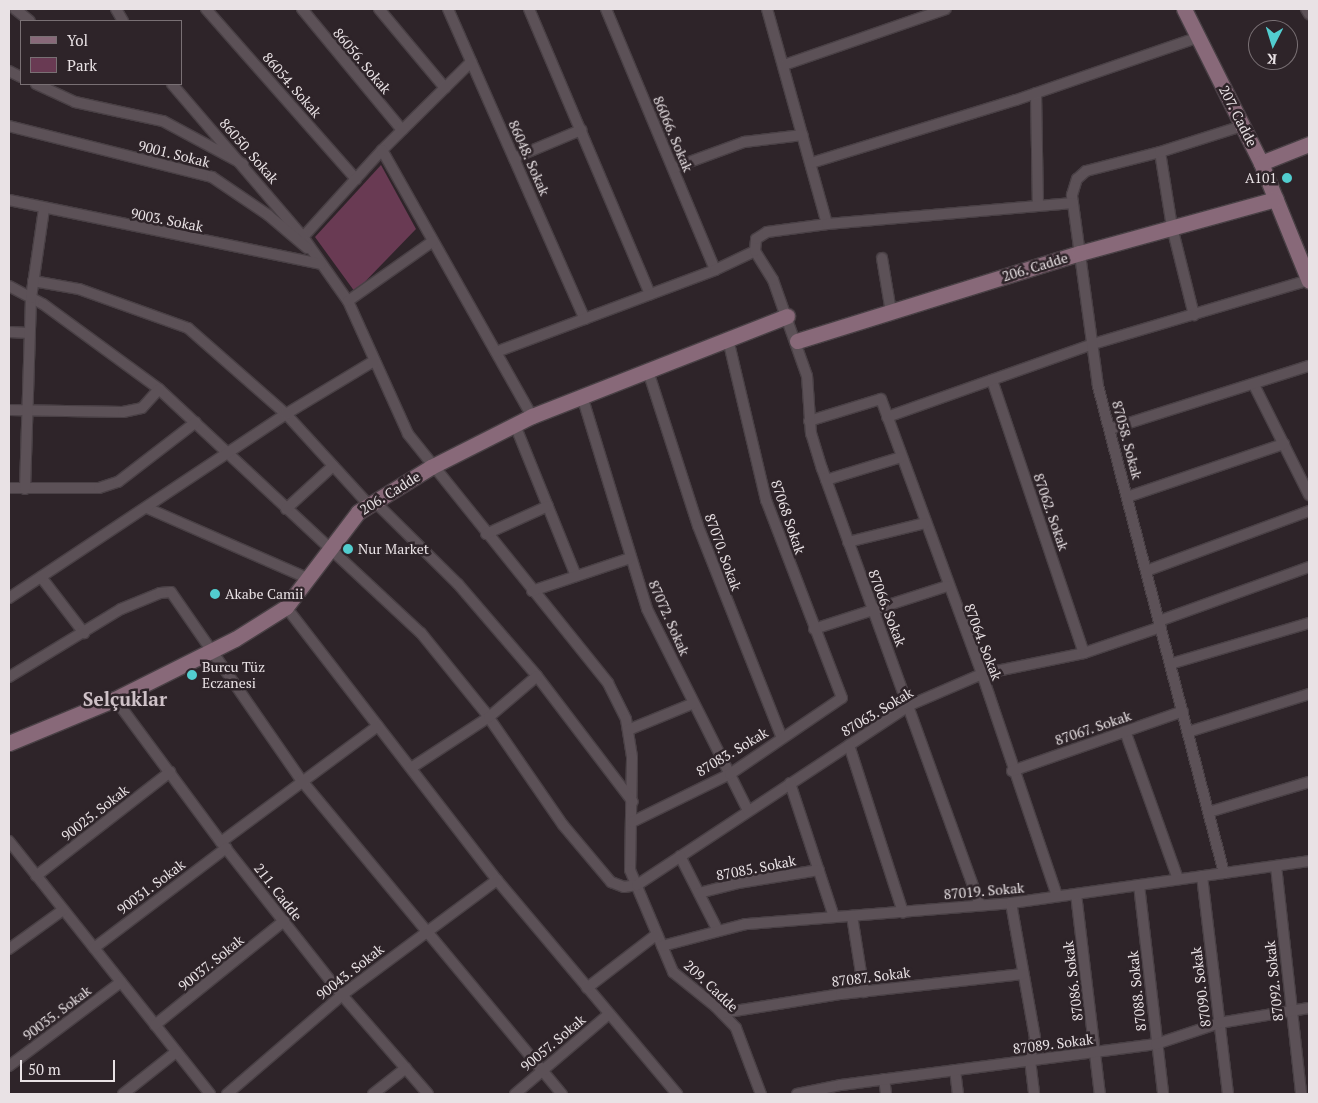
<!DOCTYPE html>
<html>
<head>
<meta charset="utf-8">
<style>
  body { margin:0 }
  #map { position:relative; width:1318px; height:1103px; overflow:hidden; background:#2e2429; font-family:"PT Serif",serif }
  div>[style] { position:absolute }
  .green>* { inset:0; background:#693a53 }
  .roads { filter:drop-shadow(1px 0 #494045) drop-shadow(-1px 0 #494045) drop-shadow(0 1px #494045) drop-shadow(0 -1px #494045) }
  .street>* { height:10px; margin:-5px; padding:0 5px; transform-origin:5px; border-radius:5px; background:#5c5157 }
  .secondary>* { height:15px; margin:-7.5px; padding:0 7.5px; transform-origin:7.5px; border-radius:7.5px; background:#886979 }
  .dots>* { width:14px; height:14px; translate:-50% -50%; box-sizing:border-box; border:2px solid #2e2429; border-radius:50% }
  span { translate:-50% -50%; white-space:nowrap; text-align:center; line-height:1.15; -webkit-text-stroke:5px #2e2429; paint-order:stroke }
  .street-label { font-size:14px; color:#e9e2e5 }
  .poi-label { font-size:14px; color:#e9e2e5 }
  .right { translate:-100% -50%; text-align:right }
  .left { translate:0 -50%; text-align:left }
  .district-label { font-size:19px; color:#cfc2c8; font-weight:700 }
  .frame { position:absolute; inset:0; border:10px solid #e9e2e5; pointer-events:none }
  .legend { position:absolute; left:20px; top:20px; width:162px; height:65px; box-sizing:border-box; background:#2e2429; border:1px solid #797074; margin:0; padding:6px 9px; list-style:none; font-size:15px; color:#e9e2e5 }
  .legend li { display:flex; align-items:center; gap:10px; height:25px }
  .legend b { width:25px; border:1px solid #797074 }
  .north { position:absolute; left:1248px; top:20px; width:50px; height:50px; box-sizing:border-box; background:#2e2429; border:1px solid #797074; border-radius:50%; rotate:185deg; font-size:14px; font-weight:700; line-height:20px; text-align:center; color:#e9e2e5 }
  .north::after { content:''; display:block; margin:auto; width:18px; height:22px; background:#52cdcf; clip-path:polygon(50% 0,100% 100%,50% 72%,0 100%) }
  .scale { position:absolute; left:20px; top:1060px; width:95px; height:22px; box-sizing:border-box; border:2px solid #e9e2e5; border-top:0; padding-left:6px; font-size:15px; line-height:18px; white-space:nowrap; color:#e9e2e5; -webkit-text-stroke:4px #2e2429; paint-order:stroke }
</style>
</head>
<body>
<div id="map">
  <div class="green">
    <i style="clip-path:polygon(381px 165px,416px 229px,355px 292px,315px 237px)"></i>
  </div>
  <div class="roads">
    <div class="street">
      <i style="left:15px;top:9px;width:19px;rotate:39deg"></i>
      <i style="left:116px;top:9px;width:14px;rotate:60deg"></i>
      <i style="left:206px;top:9px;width:227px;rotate:48.6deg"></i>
      <i style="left:302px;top:9px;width:157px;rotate:50.4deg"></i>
      <i style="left:379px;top:9px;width:103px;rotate:50.1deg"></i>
      <i style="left:448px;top:9px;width:339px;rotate:66.2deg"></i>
      <i style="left:529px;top:9px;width:310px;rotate:67deg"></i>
      <i style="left:606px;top:9px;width:283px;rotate:67.3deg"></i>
      <i style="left:767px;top:9px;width:223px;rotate:74.4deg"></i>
      <i style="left:1306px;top:9px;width:6px;rotate:59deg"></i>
      <i style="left:471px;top:62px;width:125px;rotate:135.3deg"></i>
      <i style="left:382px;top:150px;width:118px;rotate:132.2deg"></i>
      <i style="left:303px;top:237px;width:78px;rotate:54.9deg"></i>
      <i style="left:348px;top:301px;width:146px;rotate:65.7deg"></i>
      <i style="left:408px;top:434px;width:319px;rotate:51.2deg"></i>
      <i style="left:608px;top:683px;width:40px;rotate:63.4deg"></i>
      <i style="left:626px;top:719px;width:39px;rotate:81deg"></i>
      <i style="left:632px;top:758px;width:112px;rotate:91deg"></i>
      <i style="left:630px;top:870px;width:111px;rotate:67.1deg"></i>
      <i style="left:673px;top:972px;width:55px;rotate:39.1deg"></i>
      <i style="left:716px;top:1007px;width:29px;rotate:46deg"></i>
      <i style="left:736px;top:1028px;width:71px;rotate:69.3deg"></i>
      <i style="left:784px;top:65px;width:171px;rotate:-19.1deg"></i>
      <i style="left:9px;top:71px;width:13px;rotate:27deg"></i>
      <i style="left:36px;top:84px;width:43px;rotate:24.8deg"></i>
      <i style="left:75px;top:102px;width:90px;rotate:12.2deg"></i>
      <i style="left:163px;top:121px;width:91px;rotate:28.3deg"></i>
      <i style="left:172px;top:84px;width:201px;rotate:49.4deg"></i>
      <i style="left:1036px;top:93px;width:113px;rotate:89deg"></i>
      <i style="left:9px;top:126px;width:209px;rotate:14.1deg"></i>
      <i style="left:212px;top:177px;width:68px;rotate:34.2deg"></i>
      <i style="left:268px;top:215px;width:51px;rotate:40.2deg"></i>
      <i style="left:382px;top:150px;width:305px;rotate:60.6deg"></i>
      <i style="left:1160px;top:152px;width:76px;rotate:80.9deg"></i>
      <i style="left:1172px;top:227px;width:91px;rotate:76deg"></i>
      <i style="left:514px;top:158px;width:73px;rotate:-22.7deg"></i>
      <i style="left:811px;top:163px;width:214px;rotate:-17.1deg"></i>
      <i style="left:1016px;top:100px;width:194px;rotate:-19deg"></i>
      <i style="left:673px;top:168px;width:76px;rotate:-20.1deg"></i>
      <i style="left:744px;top:142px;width:59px;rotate:-6.8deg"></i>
      <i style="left:9px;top:200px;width:318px;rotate:11.6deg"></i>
      <i style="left:882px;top:258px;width:55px;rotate:80.5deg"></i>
      <i style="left:33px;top:281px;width:47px;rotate:9.9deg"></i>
      <i style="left:79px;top:289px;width:116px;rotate:19.7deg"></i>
      <i style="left:188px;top:328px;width:130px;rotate:41.3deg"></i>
      <i style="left:286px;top:414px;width:123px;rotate:47.6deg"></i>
      <i style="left:9px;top:286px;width:38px;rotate:28deg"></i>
      <i style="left:43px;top:304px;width:144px;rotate:36.2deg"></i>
      <i style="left:159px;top:389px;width:358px;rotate:43deg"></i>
      <i style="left:421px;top:633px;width:102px;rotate:51deg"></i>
      <i style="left:485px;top:712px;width:137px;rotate:55.4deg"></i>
      <i style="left:563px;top:825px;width:75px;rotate:49.9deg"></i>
      <i style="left:611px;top:882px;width:14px;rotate:21deg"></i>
      <i style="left:624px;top:887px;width:13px;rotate:-9deg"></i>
      <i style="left:637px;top:885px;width:327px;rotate:-33.4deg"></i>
      <i style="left:910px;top:705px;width:78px;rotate:-23.3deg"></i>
      <i style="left:982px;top:674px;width:104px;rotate:-11.6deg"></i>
      <i style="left:1084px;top:653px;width:81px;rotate:-18.7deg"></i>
      <i style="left:348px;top:301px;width:104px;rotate:-35.2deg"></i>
      <i style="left:9px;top:332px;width:20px;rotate:3deg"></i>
      <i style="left:496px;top:352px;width:234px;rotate:-20.5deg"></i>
      <i style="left:715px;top:270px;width:44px;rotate:-25.4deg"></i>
      <i style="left:648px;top:371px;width:163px;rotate:72.1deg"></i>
      <i style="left:698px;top:526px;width:228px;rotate:68.4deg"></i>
      <i style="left:992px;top:380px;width:288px;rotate:71.4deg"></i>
      <i style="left:1254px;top:385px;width:123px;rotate:63.4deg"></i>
      <i style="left:582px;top:396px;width:223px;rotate:73deg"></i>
      <i style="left:647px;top:609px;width:226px;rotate:63.4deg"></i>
      <i style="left:9px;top:410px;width:114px;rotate:1deg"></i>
      <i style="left:123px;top:412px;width:19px;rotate:-12deg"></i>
      <i style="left:142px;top:408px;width:25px;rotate:-48deg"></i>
      <i style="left:887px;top:417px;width:219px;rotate:-19.5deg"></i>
      <i style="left:1093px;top:344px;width:225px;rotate:-16.5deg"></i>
      <i style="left:809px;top:421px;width:75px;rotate:-17deg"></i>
      <i style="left:881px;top:399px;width:293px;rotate:69.8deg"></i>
      <i style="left:982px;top:674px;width:234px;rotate:71.3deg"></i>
      <i style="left:515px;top:425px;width:163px;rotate:68deg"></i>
      <i style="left:1110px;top:429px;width:209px;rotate:-17.6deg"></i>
      <i style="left:826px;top:480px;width:78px;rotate:-17deg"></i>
      <i style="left:9px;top:488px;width:90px"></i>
      <i style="left:99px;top:488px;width:20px;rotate:-18deg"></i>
      <i style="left:118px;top:482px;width:98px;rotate:-37.6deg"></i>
      <i style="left:25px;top:489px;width:191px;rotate:-88.2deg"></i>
      <i style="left:31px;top:298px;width:90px;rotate:-81.7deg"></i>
      <i style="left:1127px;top:497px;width:166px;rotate:-18.7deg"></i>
      <i style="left:374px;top:501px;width:118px;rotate:44.7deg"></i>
      <i style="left:458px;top:584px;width:121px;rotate:49.3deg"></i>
      <i style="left:537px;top:676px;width:158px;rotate:52.7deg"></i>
      <i style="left:147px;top:508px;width:175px;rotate:23.6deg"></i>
      <i style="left:286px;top:509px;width:64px;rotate:-42.5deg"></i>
      <i style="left:486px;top:534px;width:68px;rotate:-24.3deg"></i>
      <i style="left:848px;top:542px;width:79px;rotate:-13.9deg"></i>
      <i style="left:1146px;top:571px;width:174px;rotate:-20.2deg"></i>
      <i style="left:41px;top:577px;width:71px;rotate:52.5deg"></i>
      <i style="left:532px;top:591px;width:103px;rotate:-18.6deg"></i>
      <i style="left:9px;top:598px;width:333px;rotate:-33.6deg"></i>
      <i style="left:286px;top:414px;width:103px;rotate:-31.1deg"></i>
      <i style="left:286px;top:607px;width:345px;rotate:52.3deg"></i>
      <i style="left:497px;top:880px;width:280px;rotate:49.9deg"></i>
      <i style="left:1159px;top:621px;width:159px;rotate:-19.8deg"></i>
      <i style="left:814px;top:629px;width:140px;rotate:-17.9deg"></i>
      <i style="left:1170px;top:664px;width:145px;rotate:-16.4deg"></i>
      <i style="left:9px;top:677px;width:131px;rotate:-31.3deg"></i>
      <i style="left:121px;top:609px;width:42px;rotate:-22.3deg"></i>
      <i style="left:160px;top:593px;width:11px;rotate:-5deg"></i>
      <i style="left:171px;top:592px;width:230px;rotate:55.3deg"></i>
      <i style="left:302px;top:781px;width:407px;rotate:50.3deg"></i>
      <i style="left:115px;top:699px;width:178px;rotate:53.5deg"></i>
      <i style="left:221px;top:842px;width:195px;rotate:51.7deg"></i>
      <i style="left:342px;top:995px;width:131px;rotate:49deg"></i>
      <i style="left:628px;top:730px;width:71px;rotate:-22.2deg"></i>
      <i style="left:1125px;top:731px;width:157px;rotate:70.3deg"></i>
      <i style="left:1188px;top:732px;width:127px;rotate:-17.4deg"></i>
      <i style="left:849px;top:745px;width:176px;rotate:72.1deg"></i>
      <i style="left:411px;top:768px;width:93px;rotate:-33.2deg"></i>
      <i style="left:489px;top:717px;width:63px;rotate:-40.5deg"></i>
      <i style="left:1012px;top:771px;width:181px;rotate:-19.3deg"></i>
      <i style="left:790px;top:783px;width:141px;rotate:71.8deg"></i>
      <i style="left:1209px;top:812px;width:104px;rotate:-16.7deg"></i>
      <i style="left:632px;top:822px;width:109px;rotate:-26.1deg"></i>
      <i style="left:730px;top:774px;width:135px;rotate:-34.2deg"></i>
      <i style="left:842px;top:698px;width:212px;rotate:-111deg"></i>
      <i style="left:766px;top:500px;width:165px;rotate:-103.3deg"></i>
      <i style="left:9px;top:841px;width:323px;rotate:51.5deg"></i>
      <i style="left:221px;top:842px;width:195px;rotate:-36.5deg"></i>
      <i style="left:680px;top:856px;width:84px;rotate:63.1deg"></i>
      <i style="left:1276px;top:866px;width:229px;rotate:83.7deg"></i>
      <i style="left:1224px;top:873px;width:503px;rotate:-104.51deg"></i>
      <i style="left:1098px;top:386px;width:193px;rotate:-97.8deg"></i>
      <i style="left:1072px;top:195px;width:17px;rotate:-73deg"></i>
      <i style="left:1077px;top:179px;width:12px;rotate:-42deg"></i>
      <i style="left:1086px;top:171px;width:76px;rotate:-14.4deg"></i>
      <i style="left:1160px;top:152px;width:86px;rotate:-17.6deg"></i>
      <i style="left:36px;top:876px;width:170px;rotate:-37.8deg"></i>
      <i style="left:1202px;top:876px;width:220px;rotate:83.2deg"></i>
      <i style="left:1139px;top:885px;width:210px;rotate:83.4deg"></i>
      <i style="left:699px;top:893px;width:40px;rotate:-14.4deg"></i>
      <i style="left:738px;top:883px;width:82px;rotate:-9.1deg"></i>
      <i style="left:1076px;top:894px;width:201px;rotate:83.2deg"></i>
      <i style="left:1011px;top:903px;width:137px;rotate:79.9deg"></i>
      <i style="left:1035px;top:1038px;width:23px;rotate:103deg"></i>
      <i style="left:1030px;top:1060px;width:34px;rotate:83deg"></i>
      <i style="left:980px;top:905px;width:464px;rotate:-109.9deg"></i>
      <i style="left:822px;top:469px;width:37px;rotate:-107deg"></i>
      <i style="left:811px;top:434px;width:58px;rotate:-93.9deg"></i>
      <i style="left:807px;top:376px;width:102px;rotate:-109.5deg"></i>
      <i style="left:773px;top:280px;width:34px;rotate:-122deg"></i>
      <i style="left:755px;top:251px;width:12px;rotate:-85deg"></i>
      <i style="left:756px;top:239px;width:13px;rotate:-32deg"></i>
      <i style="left:767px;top:232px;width:61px;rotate:-7.6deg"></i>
      <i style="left:827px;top:224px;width:247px;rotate:-4.9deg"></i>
      <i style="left:852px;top:916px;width:77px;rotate:81deg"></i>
      <i style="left:662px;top:946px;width:87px;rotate:-14.7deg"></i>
      <i style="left:746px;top:924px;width:266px;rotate:-4.5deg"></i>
      <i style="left:1011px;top:903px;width:301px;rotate:-8deg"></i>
      <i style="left:94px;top:948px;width:166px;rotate:-37.1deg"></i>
      <i style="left:9px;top:949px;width:67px;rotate:-35.8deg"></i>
      <i style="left:587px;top:988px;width:88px;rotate:-37.6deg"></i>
      <i style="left:722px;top:1013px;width:121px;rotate:-9.1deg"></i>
      <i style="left:841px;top:994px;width:183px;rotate:-6.3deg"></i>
      <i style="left:155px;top:1025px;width:166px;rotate:-38.9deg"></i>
      <i style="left:9px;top:1066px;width:140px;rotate:-36.9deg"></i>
      <i style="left:955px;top:1070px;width:24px;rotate:83deg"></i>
      <i style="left:884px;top:1079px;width:15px;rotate:82deg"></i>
      <i style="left:123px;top:1094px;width:68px;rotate:-38.4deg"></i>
      <i style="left:227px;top:1094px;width:152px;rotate:-40.7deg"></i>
      <i style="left:342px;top:995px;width:193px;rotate:-36.6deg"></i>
      <i style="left:373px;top:1094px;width:42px;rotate:-38.2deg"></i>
      <i style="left:515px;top:1094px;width:123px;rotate:-40.4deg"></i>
      <i style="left:797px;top:1094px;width:45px;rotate:-11.6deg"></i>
      <i style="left:841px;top:1085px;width:318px;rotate:-7.4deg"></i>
      <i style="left:1156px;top:1044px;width:66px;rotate:-18.4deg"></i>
      <i style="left:1219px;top:1023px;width:91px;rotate:-9.5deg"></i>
    </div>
    <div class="secondary">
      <i style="left:1184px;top:9px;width:172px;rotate:63.4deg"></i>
      <i style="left:1261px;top:163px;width:127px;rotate:67.9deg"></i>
      <i style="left:1261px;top:163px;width:52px;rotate:-21.6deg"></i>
      <i style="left:797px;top:341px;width:296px;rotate:-17.3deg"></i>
      <i style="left:1080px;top:253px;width:203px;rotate:-15.4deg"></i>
      <i style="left:9px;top:743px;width:115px;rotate:-22.5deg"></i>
      <i style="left:115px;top:699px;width:134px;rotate:-26.6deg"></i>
      <i style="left:235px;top:639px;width:60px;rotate:-32.1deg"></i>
      <i style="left:286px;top:607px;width:119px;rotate:-52.8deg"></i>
      <i style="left:358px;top:512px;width:86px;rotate:-31.7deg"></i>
      <i style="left:431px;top:467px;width:113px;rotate:-26.8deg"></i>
      <i style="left:532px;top:416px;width:274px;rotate:-21.4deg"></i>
    </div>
  </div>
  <div class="dots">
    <i style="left:1287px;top:178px;background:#52cdcf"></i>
    <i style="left:348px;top:549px;background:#52cdcf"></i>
    <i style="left:215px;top:594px;background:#52cdcf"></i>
    <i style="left:192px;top:675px;background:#52cdcf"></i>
  </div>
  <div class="street-label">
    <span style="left:362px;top:61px;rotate:50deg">86056. Sokak</span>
    <span style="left:292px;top:85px;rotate:49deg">86054. Sokak</span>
    <span style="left:1238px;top:116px;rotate:63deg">207. Cadde</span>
    <span style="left:673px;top:134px;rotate:67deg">86066. Sokak</span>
    <span style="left:249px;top:151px;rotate:49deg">86050. Sokak</span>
    <span style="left:174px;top:154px;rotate:14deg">9001. Sokak</span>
    <span style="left:529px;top:158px;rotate:66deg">86048. Sokak</span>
    <span style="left:167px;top:220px;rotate:11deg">9003. Sokak</span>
    <span style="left:1035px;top:267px;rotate:-17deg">206. Cadde</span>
    <span style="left:1127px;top:440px;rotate:75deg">87058. Sokak</span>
    <span style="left:390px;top:493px;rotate:-32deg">206. Cadde</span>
    <span style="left:1051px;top:512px;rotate:71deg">87062. Sokak</span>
    <span style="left:788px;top:517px;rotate:71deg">87068 Sokak</span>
    <span style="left:723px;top:552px;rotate:70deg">87070. Sokak</span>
    <span style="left:887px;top:608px;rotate:69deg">87066. Sokak</span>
    <span style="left:669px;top:618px;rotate:66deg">87072. Sokak</span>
    <span style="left:983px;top:642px;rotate:69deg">87064. Sokak</span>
    <span style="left:877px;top:712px;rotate:-31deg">87063. Sokak</span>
    <span style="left:1093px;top:728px;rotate:-19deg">87067. Sokak</span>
    <span style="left:732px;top:752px;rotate:-31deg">87083. Sokak</span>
    <span style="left:95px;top:813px;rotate:-38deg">90025. Sokak</span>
    <span style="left:756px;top:868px;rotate:-11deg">87085. Sokak</span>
    <span style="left:151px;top:887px;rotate:-37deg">90031. Sokak</span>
    <span style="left:984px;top:891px;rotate:-5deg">87019. Sokak</span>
    <span style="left:278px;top:892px;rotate:52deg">211. Cadde</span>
    <span style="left:211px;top:963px;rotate:-39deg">90037. Sokak</span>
    <span style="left:350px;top:972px;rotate:-38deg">90043. Sokak</span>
    <span style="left:871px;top:977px;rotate:-7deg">87087. Sokak</span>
    <span style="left:1073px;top:981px;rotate:-97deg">87086. Sokak</span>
    <span style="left:1274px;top:981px;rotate:-96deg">87092. Sokak</span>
    <span style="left:711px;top:986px;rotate:43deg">209. Cadde</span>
    <span style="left:1201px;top:987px;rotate:-97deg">87090. Sokak</span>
    <span style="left:1137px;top:991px;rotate:-96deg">87088. Sokak</span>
    <span style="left:57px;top:1013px;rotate:-37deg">90035. Sokak</span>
    <span style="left:553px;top:1043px;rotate:-40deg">90057. Sokak</span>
    <span style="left:1053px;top:1044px;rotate:-7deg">87089. Sokak</span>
  </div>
  <div class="poi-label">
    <span class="right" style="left:1277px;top:178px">A101</span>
    <span class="left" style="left:358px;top:549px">Nur Market</span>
    <span class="left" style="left:225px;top:594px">Akabe Camii</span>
    <span class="left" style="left:202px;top:675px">Burcu Tüz<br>Eczanesi</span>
  </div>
  <div class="district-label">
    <span style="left:125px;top:699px">Selçuklar</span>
  </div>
  <div class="frame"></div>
  <ul class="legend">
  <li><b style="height:6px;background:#886979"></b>Yol</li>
  <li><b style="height:14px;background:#693a53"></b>Park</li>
  </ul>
  <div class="north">K</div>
  <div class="scale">50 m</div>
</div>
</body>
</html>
